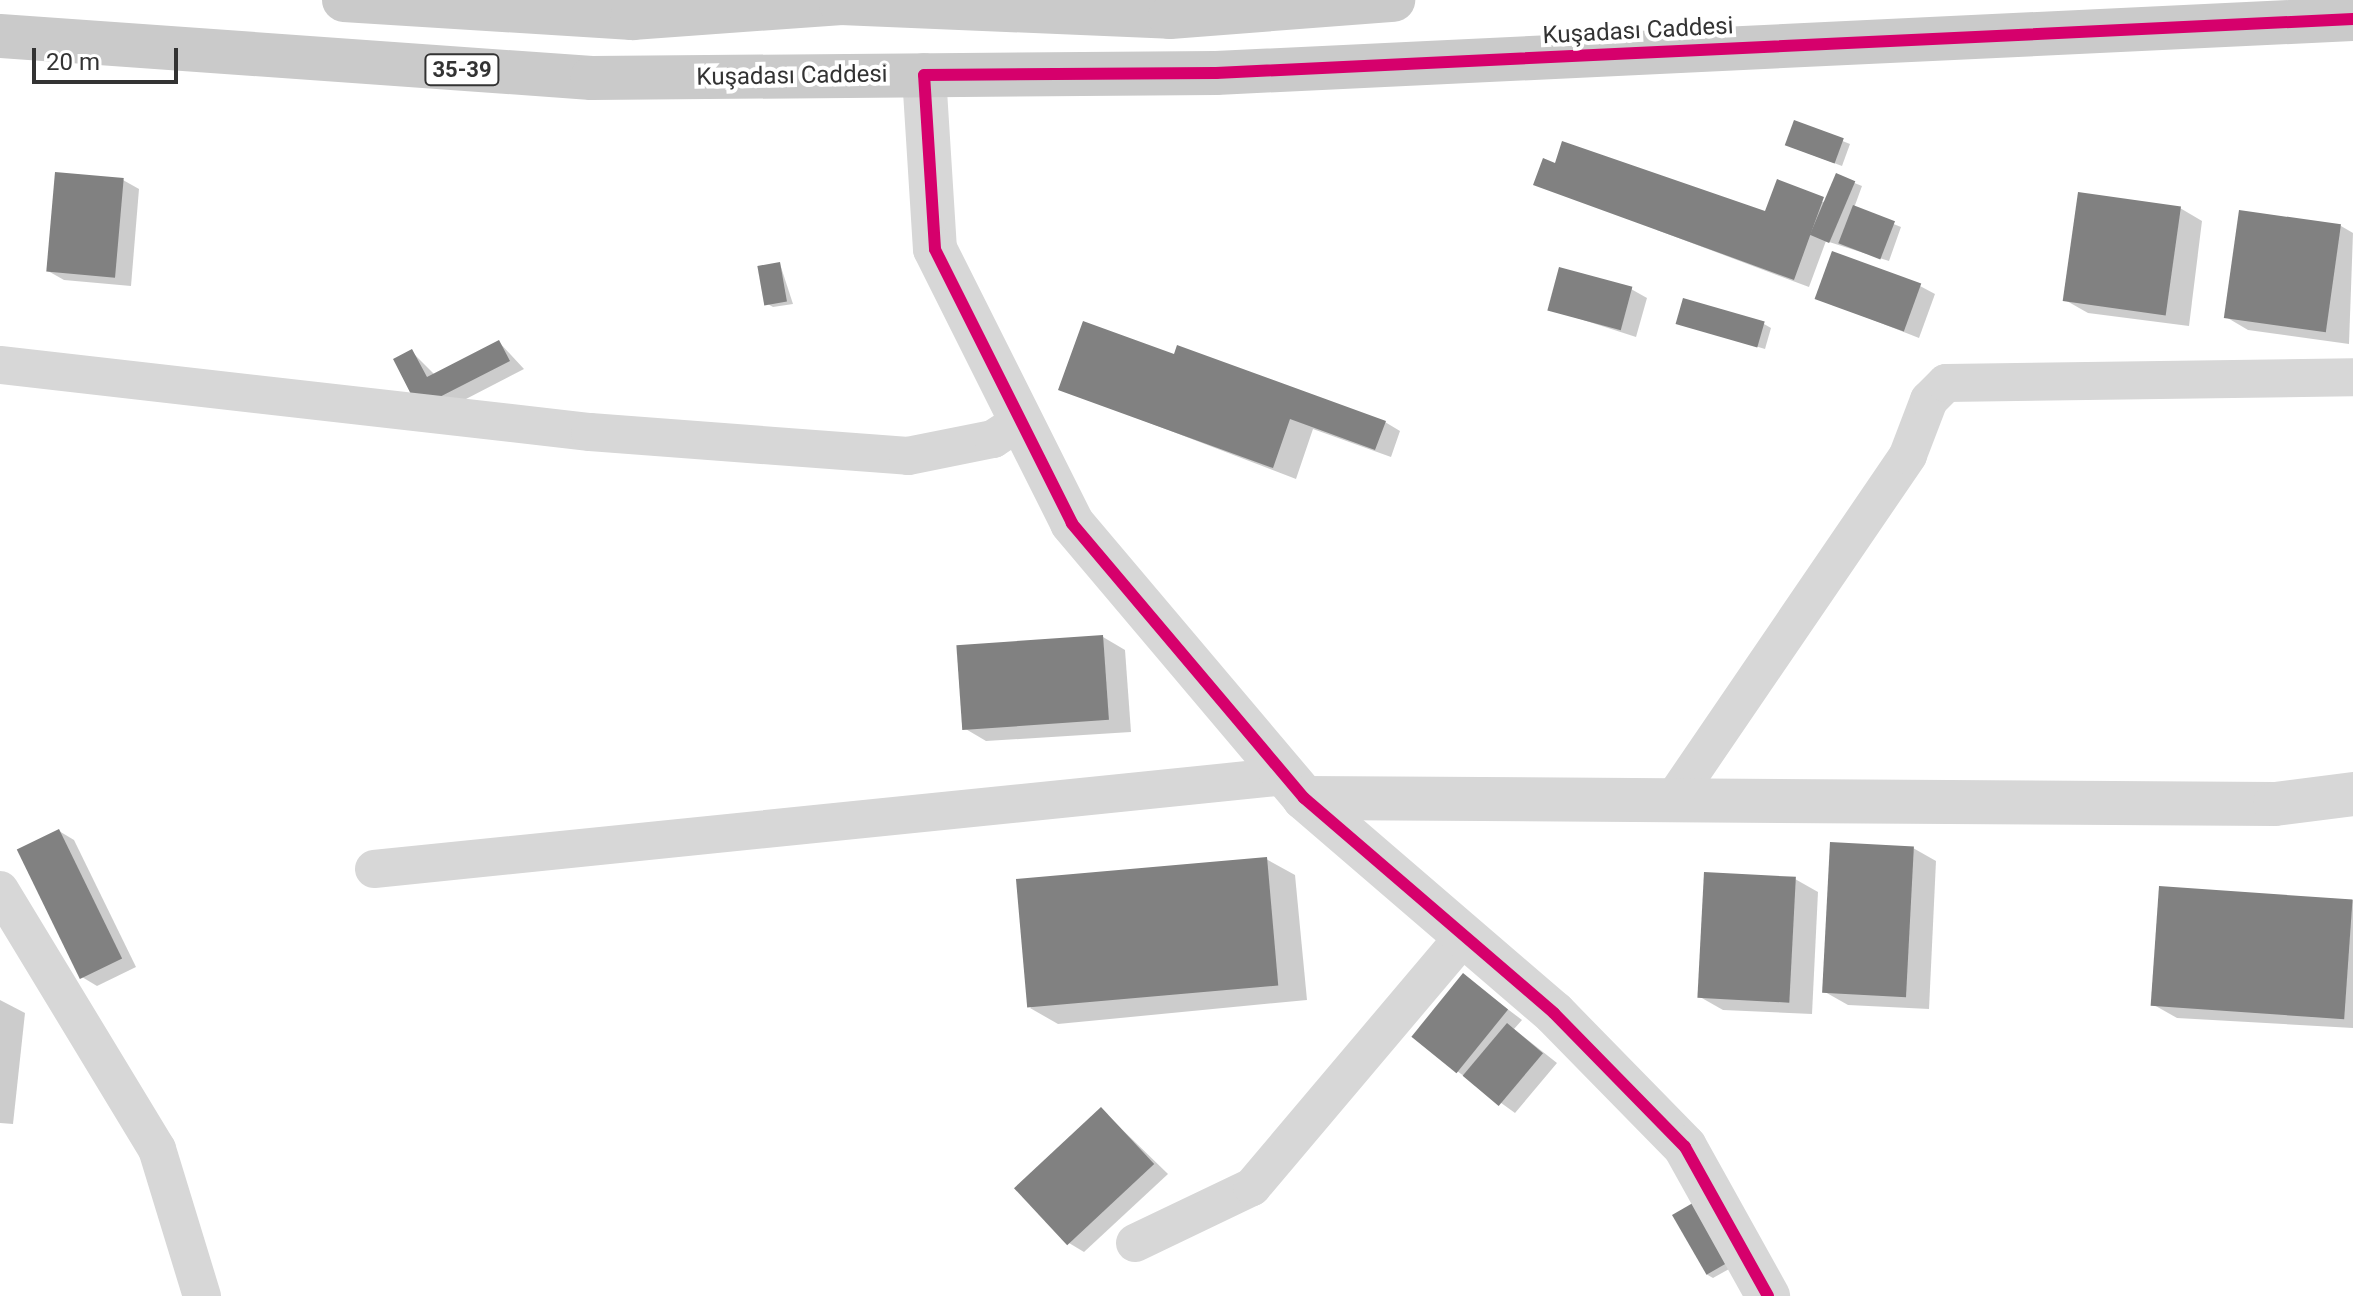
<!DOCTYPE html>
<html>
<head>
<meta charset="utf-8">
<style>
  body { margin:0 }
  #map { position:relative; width:2353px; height:1296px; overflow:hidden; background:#fff; font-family:Roboto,sans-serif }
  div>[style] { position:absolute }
  .shadow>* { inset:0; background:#0003 }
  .building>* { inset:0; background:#818181; transform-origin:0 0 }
  .minor>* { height:38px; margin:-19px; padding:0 19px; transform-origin:19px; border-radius:19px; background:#d7d7d7 }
  .tertiary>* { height:44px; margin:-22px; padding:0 22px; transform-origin:22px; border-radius:22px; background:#d7d7d7 }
  .primary>* { height:44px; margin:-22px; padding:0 22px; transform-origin:22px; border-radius:22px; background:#cacaca }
  .cycleway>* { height:12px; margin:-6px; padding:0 6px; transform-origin:6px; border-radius:6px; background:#d6006c }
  span { translate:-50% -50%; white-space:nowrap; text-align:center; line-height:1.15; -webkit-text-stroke:8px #fff; paint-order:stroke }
  .shield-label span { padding:2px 6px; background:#fff; border:2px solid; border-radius:6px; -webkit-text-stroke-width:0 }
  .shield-label { font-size:22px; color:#333; font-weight:700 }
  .street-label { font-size:24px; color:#333 }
  .scale { position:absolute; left:32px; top:48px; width:146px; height:36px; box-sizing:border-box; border:4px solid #333; border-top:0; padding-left:10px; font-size:24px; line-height:28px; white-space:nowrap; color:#333; -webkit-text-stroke:6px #fff; paint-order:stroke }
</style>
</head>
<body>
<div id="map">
  <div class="shadow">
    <i style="clip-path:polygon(1795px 122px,1850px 144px,1842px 166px,1794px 148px)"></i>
    <i style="clip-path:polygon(1837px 176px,1862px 186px,1854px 208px,1901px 227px,1889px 261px,1826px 241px,1809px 287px,1657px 230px,1828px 201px)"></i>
    <i style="clip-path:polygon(123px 180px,139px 189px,131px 286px,64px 280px,48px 271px)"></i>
    <i style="clip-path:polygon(2180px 208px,2202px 221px,2189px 326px,2088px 313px,2065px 300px)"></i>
    <i style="clip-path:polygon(2341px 226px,2353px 233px,2349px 344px,2248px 330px,2226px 317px)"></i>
    <i style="clip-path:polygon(780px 264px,793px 304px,773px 307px,766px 303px)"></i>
    <i style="clip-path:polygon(1920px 286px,1935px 294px,1919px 338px,1817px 298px)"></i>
    <i style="clip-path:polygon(1631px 289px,1647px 298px,1636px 337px,1549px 309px)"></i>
    <i style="clip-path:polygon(1678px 323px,1764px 324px,1771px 328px,1765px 349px)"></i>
    <i style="clip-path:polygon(499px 342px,524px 369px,435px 415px,412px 352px,435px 375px)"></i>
    <i style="clip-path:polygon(1175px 357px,1385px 422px,1400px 431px,1391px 457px,1313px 429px,1296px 479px,1061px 389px)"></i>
    <i style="clip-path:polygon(1103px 637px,1125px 650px,1131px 732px,986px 741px,964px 728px)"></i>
    <i style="clip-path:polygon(59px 831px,74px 840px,136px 967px,97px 986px,82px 977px)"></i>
    <i style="clip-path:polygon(1913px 848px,1936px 861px,1929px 1009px,1848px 1005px,1825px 992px)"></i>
    <i style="clip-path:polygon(1266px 859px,1295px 875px,1307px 1000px,1058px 1024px,1030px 1008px)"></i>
    <i style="clip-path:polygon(1795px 879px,1818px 892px,1812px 1014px,1723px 1010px,1700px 997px)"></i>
    <i style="clip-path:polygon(2161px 889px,2353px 900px,2353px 1028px,2177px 1018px,2154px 1005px)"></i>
    <i style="clip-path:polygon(1464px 976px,1522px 1020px,1514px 1029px,1557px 1063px,1515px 1113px,1457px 1071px)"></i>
    <i style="clip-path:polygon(0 1000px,25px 1013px,13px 1124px,0 1123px)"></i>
    <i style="clip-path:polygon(1101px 1109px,1168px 1174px,1084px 1252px,1069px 1243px)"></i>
    <i style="clip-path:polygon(1698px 1202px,1738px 1264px,1713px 1278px,1706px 1274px)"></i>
  </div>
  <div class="building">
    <i style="left:1794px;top:120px;width:53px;height:27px;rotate:20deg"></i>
    <i style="clip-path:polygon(1562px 141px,1765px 211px,1777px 179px,1824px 197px,1794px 280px,1533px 185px,1543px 158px,1555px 163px)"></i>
    <i style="left:55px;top:172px;width:69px;height:100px;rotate:5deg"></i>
    <i style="left:1836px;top:173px;width:21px;height:67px;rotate:23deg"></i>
    <i style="left:2078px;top:192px;width:104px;height:110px;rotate:8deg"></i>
    <i style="left:1853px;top:205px;width:45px;height:41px;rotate:21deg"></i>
    <i style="left:2239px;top:210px;width:103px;height:109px;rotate:8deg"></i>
    <i style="left:1832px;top:251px;width:95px;height:51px;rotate:20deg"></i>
    <i style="left:780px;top:262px;width:40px;height:23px;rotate:80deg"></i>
    <i style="left:1559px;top:267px;width:76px;height:45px;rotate:15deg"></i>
    <i style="left:1683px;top:298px;width:85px;height:27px;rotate:16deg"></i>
    <i style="clip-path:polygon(1083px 321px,1174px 354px,1177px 345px,1386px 421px,1375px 450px,1290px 419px,1273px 468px,1058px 390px)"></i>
    <i style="clip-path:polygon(499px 340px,510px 361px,418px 408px,393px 359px,412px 349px,427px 377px)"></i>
    <i style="left:1103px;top:635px;width:85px;height:147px;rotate:86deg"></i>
    <i style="left:59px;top:829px;width:144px;height:47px;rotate:64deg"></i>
    <i style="left:1830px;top:842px;width:84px;height:151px;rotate:3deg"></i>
    <i style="left:1267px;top:857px;width:129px;height:252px;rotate:85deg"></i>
    <i style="left:1704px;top:872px;width:92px;height:126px;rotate:3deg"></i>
    <i style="left:2159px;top:886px;width:194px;height:120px;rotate:4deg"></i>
    <i style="left:1463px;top:973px;width:58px;height:82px;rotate:39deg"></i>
    <i style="left:1507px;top:1023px;width:47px;height:69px;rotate:40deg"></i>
    <i style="left:1101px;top:1107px;width:78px;height:119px;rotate:47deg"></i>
    <i style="left:1698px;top:1200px;width:69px;height:30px;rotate:60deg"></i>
  </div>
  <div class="minor">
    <i style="left:0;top:365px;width:594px;rotate:6.48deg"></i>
    <i style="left:590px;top:432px;width:319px;rotate:4.3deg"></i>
    <i style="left:908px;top:456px;width:87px;rotate:-11.3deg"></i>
    <i style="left:993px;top:439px;width:33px;rotate:-33deg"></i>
    <i style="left:1673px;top:800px;width:417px;rotate:-55.7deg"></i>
    <i style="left:1908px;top:455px;width:59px;rotate:-69.1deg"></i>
    <i style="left:1929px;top:400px;width:24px;rotate:-45deg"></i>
    <i style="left:1946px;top:383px;width:407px;rotate:-0.8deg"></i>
    <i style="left:374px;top:869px;width:917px;rotate:-5.82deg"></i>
    <i style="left:0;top:890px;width:303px;rotate:58.8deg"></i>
    <i style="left:157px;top:1149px;width:154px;rotate:73deg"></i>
    <i style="left:1135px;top:1243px;width:130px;rotate:-25.6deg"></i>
    <i style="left:1252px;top:1187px;width:329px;rotate:-49.8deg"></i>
  </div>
  <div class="tertiary">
    <i style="left:924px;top:75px;width:174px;rotate:86.4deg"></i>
    <i style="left:935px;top:249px;width:306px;rotate:63.4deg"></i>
    <i style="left:1072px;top:523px;width:360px;rotate:49.8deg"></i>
    <i style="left:1304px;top:798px;width:330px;rotate:40.7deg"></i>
    <i style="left:1554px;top:1013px;width:187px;rotate:45.6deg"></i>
    <i style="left:1685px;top:1147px;width:171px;rotate:60.9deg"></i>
    <i style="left:1304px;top:798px;width:971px;rotate:0.35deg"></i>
    <i style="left:2275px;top:804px;width:79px;rotate:-7.3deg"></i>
  </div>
  <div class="primary">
    <i style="left:344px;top:0;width:289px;rotate:3.6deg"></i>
    <i style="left:632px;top:18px;width:210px;rotate:-4.1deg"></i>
    <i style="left:841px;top:3px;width:329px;rotate:2.4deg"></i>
    <i style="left:1170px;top:17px;width:224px;rotate:-4.4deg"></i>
    <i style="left:0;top:36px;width:593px;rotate:4.06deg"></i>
    <i style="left:592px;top:78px;width:624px;rotate:-0.46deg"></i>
    <i style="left:1216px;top:73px;width:1138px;rotate:-2.72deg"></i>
  </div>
  <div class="cycleway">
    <i style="left:1768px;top:1296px;width:171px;rotate:-119.1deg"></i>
    <i style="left:1685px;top:1147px;width:187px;rotate:-134.4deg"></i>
    <i style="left:1554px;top:1013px;width:330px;rotate:-139.3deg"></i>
    <i style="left:1304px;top:798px;width:360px;rotate:-130.2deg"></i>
    <i style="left:1072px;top:523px;width:306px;rotate:-116.6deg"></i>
    <i style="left:935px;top:249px;width:174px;rotate:-93.6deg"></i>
    <i style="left:924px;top:75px;width:292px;rotate:-0.4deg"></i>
    <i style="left:1216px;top:73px;width:1138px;rotate:-2.72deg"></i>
  </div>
  <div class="shield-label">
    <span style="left:462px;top:70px">35-39</span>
  </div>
  <div class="street-label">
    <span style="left:1638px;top:31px;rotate:-3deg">Kuşadası Caddesi</span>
    <span style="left:792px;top:76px;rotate:-1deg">Kuşadası Caddesi</span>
  </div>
  <div class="scale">20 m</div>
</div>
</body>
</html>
